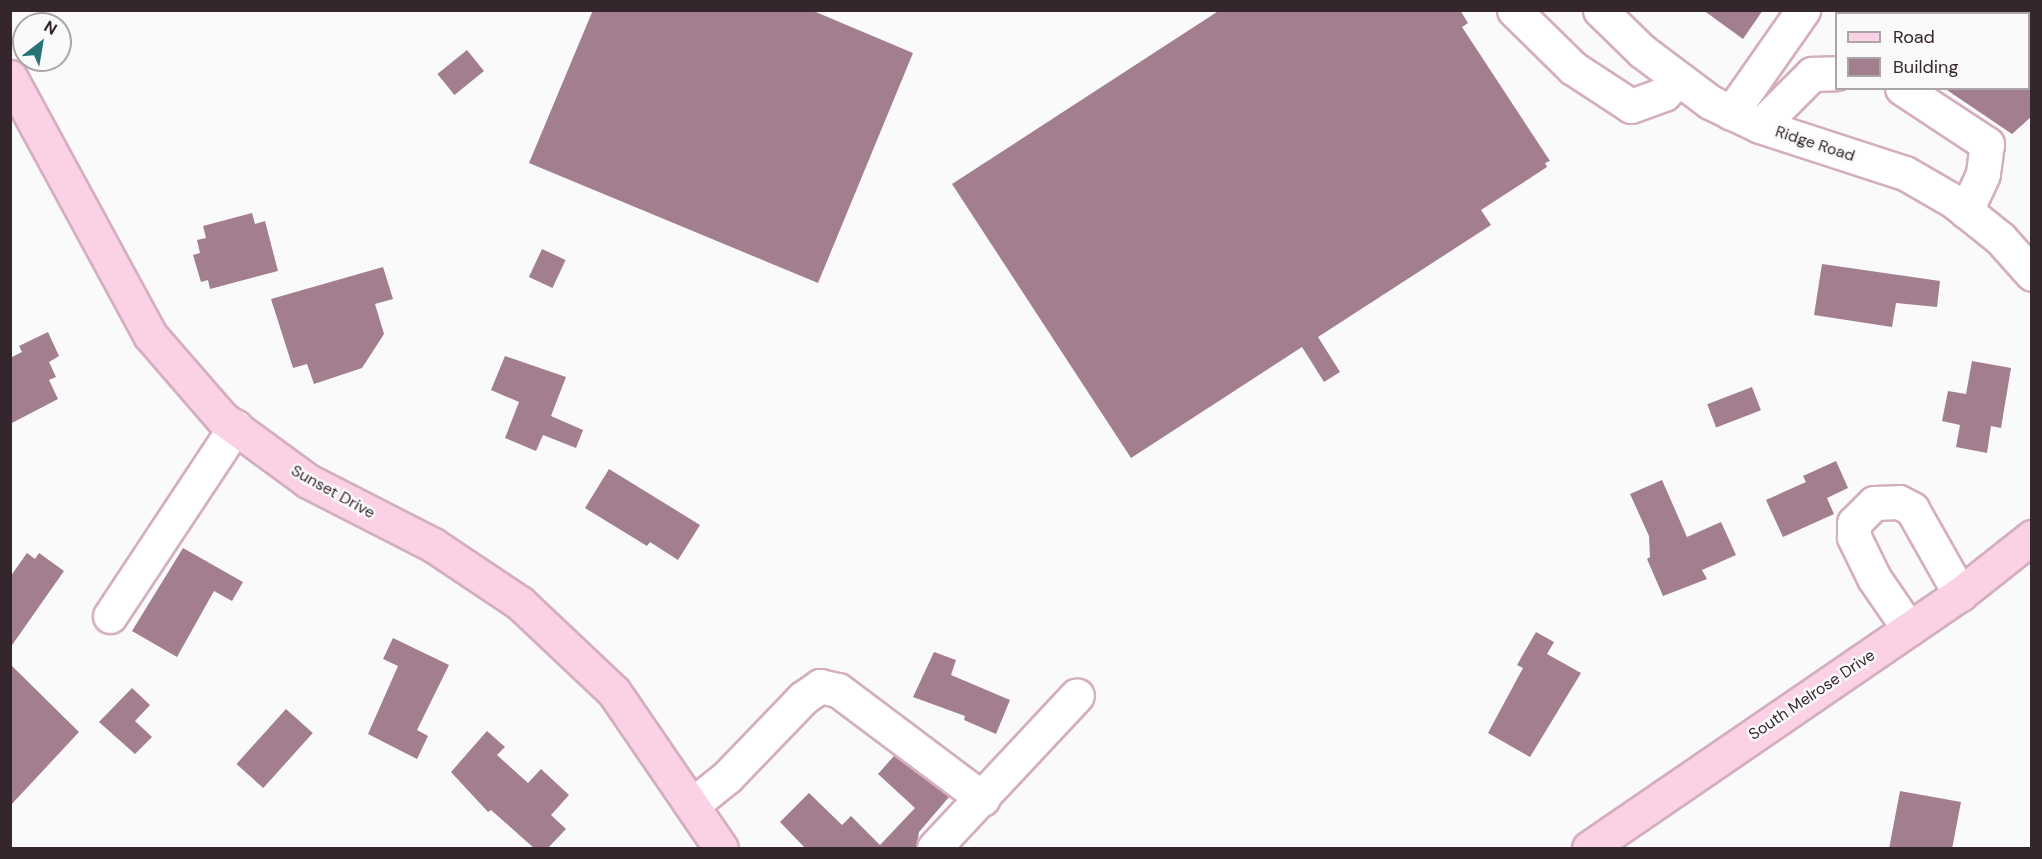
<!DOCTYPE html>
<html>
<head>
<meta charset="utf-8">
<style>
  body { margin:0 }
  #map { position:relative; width:2042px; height:859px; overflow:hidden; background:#fafafa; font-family:"DM Sans",sans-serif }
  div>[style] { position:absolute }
  .building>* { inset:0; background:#a27e8e; transform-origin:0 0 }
  .roads { filter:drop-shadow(2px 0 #d4aebf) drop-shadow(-2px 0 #d4aebf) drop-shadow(0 2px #d4aebf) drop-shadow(0 -2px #d4aebf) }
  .minor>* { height:33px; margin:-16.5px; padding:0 16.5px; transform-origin:16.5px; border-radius:16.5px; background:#fff }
  .major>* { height:33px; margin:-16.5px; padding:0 16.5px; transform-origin:16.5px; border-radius:16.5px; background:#fbd1e5 }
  span { translate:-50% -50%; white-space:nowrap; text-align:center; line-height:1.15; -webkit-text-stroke:5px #fafafa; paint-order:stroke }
  .street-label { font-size:16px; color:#35262d }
  .frame { position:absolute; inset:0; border:12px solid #35262d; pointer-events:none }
  .legend { position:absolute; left:1835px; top:12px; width:195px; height:78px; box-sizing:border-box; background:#fafafa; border:2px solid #aba5a8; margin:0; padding:8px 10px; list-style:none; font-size:18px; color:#35262d }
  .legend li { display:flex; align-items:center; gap:12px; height:30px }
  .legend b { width:30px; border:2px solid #aba5a8 }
  .north { position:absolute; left:12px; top:12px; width:60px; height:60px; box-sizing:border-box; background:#fafafa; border:2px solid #aba5a8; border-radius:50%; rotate:31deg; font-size:16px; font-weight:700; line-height:24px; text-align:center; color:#35262d }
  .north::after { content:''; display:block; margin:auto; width:21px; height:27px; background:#297377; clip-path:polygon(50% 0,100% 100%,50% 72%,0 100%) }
</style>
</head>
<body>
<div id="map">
  <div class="building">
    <i style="clip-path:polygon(593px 10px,811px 10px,913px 53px,818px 283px,529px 163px)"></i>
    <i style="clip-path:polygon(1220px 10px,1460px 10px,1468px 23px,1462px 27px,1550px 161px,1545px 163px,1547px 167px,1481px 210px,1491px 225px,1318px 337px,1340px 372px,1324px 382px,1302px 347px,1131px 458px,952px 184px)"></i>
    <i style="clip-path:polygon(1703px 10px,1763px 10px,1743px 39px)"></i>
    <i style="left:467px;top:50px;width:27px;height:38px;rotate:51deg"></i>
    <i style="clip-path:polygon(1944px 88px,2031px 88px,2031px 117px,2012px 134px)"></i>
    <i style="clip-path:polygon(252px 213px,255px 224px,265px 221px,278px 271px,210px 289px,208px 280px,201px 282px,193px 255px,200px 253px,197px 240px,206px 238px,203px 226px)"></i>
    <i style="left:542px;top:249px;width:26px;height:31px;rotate:25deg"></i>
    <i style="clip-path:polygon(1822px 264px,1940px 281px,1937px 307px,1896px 303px,1892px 327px,1814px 315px)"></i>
    <i style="clip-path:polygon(383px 267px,393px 299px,375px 304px,384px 334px,362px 368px,314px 384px,307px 364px,293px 368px,271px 299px)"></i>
    <i style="clip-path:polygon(48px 332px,59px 356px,49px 362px,56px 377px,49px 380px,58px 399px,10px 424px,10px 358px,22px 352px,19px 346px)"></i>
    <i style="clip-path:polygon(505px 356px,566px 377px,551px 416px,583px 430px,576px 448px,543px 435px,536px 451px,505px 438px,519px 402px,491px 390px)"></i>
    <i style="clip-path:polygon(1972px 361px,2011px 368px,2001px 428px,1991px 426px,1987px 453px,1956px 447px,1960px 425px,1942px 421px,1948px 391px,1966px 394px)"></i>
    <i style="left:1752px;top:387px;width:25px;height:48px;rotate:69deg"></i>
    <i style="clip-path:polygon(1836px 461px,1848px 488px,1827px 498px,1834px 514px,1783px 537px,1766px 500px,1806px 482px,1803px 476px)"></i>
    <i style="clip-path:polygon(609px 469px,700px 525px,678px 560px,650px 542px,647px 546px,585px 508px)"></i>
    <i style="clip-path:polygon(1662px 480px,1687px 537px,1721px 522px,1736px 555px,1702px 570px,1707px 579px,1663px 596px,1647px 559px,1650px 557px,1649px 536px,1630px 494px)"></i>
    <i style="clip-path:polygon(183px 548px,243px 582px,232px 601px,214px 591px,177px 657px,132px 631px)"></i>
    <i style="clip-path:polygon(27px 553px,35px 559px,39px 553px,64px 571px,10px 648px,10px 577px)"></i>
    <i style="clip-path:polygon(1536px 632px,1554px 642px,1547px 654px,1581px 673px,1530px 757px,1488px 733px,1523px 668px,1517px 665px)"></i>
    <i style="clip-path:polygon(393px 638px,449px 665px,417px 730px,428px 736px,417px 759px,368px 734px,398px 666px,383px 659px)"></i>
    <i style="clip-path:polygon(934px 652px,956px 660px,951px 675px,1010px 700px,996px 734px,964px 720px,965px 716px,913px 697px)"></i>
    <i style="clip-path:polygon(10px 664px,79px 732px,10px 806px)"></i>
    <i style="clip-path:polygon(132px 688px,150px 705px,135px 721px,152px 737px,135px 754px,99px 722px)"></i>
    <i style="left:286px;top:709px;width:36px;height:74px;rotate:42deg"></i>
    <i style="clip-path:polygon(487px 731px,505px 747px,497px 755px,528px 783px,541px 769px,569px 795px,551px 815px,566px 829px,547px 849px,535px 849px,491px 810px,488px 812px,451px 772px)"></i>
    <i style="clip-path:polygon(894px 756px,949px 797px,919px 832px,916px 849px,806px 849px,780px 822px,809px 793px,842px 825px,851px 816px,880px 845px,915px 808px,878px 774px)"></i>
    <i style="clip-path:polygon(1900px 791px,1961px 802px,1952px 849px,1889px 849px)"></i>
  </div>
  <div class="roads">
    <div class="minor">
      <i style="left:1514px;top:10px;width:83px;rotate:44.5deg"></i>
      <i style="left:1573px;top:68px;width:69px;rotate:33.2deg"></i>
      <i style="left:1631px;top:106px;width:35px;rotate:-20deg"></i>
      <i style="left:1664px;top:94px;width:21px;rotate:-47deg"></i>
      <i style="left:1600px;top:10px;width:59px;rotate:44.3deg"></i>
      <i style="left:1642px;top:51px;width:85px;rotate:36.9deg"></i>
      <i style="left:1710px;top:102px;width:55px;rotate:25.6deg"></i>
      <i style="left:1760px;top:126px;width:152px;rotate:18deg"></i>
      <i style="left:1905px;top:173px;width:58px;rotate:30.1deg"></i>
      <i style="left:1955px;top:202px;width:58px;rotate:38.7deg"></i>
      <i style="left:2000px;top:238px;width:48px;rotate:48.4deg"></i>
      <i style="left:1902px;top:88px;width:102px;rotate:33.4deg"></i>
      <i style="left:1987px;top:144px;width:30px;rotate:98deg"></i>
      <i style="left:1983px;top:174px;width:41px;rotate:114.7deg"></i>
      <i style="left:1731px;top:113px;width:126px;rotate:-55deg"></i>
      <i style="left:1760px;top:126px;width:74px;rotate:-45deg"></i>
      <i style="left:1812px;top:74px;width:24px;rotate:-2deg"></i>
      <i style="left:110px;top:616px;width:227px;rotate:-56.5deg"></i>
      <i style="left:1909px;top:629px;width:62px;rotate:-124.5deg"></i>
      <i style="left:1874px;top:578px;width:46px;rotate:-116deg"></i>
      <i style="left:1854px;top:537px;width:14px;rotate:-90deg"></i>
      <i style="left:1854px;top:523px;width:28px;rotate:-45deg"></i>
      <i style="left:1874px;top:503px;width:25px;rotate:-2deg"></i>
      <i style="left:1899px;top:502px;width:15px;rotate:28deg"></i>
      <i style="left:1912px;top:509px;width:98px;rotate:60.5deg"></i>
      <i style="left:692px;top:805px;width:45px;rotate:-38.7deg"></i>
      <i style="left:727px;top:777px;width:110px;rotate:-46.1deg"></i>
      <i style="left:803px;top:698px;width:21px;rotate:-35deg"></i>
      <i style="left:820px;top:686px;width:18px;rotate:13deg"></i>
      <i style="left:838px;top:690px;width:181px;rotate:36.9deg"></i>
      <i style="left:934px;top:848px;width:209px;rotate:-46.9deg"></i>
    </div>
    <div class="major">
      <i style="left:10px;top:77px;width:294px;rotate:61.5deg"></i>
      <i style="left:150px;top:335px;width:110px;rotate:49.1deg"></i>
      <i style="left:222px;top:418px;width:107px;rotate:36.2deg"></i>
      <i style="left:308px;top:481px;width:140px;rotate:27.1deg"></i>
      <i style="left:433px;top:545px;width:105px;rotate:33.7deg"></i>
      <i style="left:520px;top:603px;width:129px;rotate:43.4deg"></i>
      <i style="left:614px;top:692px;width:189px;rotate:55.6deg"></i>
      <i style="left:1589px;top:848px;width:450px;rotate:-34.4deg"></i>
      <i style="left:1960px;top:594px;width:92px;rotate:-38.4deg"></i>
    </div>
  </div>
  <div class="street-label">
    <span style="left:1815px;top:144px;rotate:18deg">Ridge Road</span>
    <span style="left:333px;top:492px;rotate:29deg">Sunset Drive</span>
    <span style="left:1812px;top:695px;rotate:-34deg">South Melrose Drive</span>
  </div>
  <div class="frame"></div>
  <ul class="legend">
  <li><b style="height:8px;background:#fbd1e5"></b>Road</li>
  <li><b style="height:16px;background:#a27e8e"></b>Building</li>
  </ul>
  <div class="north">N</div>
</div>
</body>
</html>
